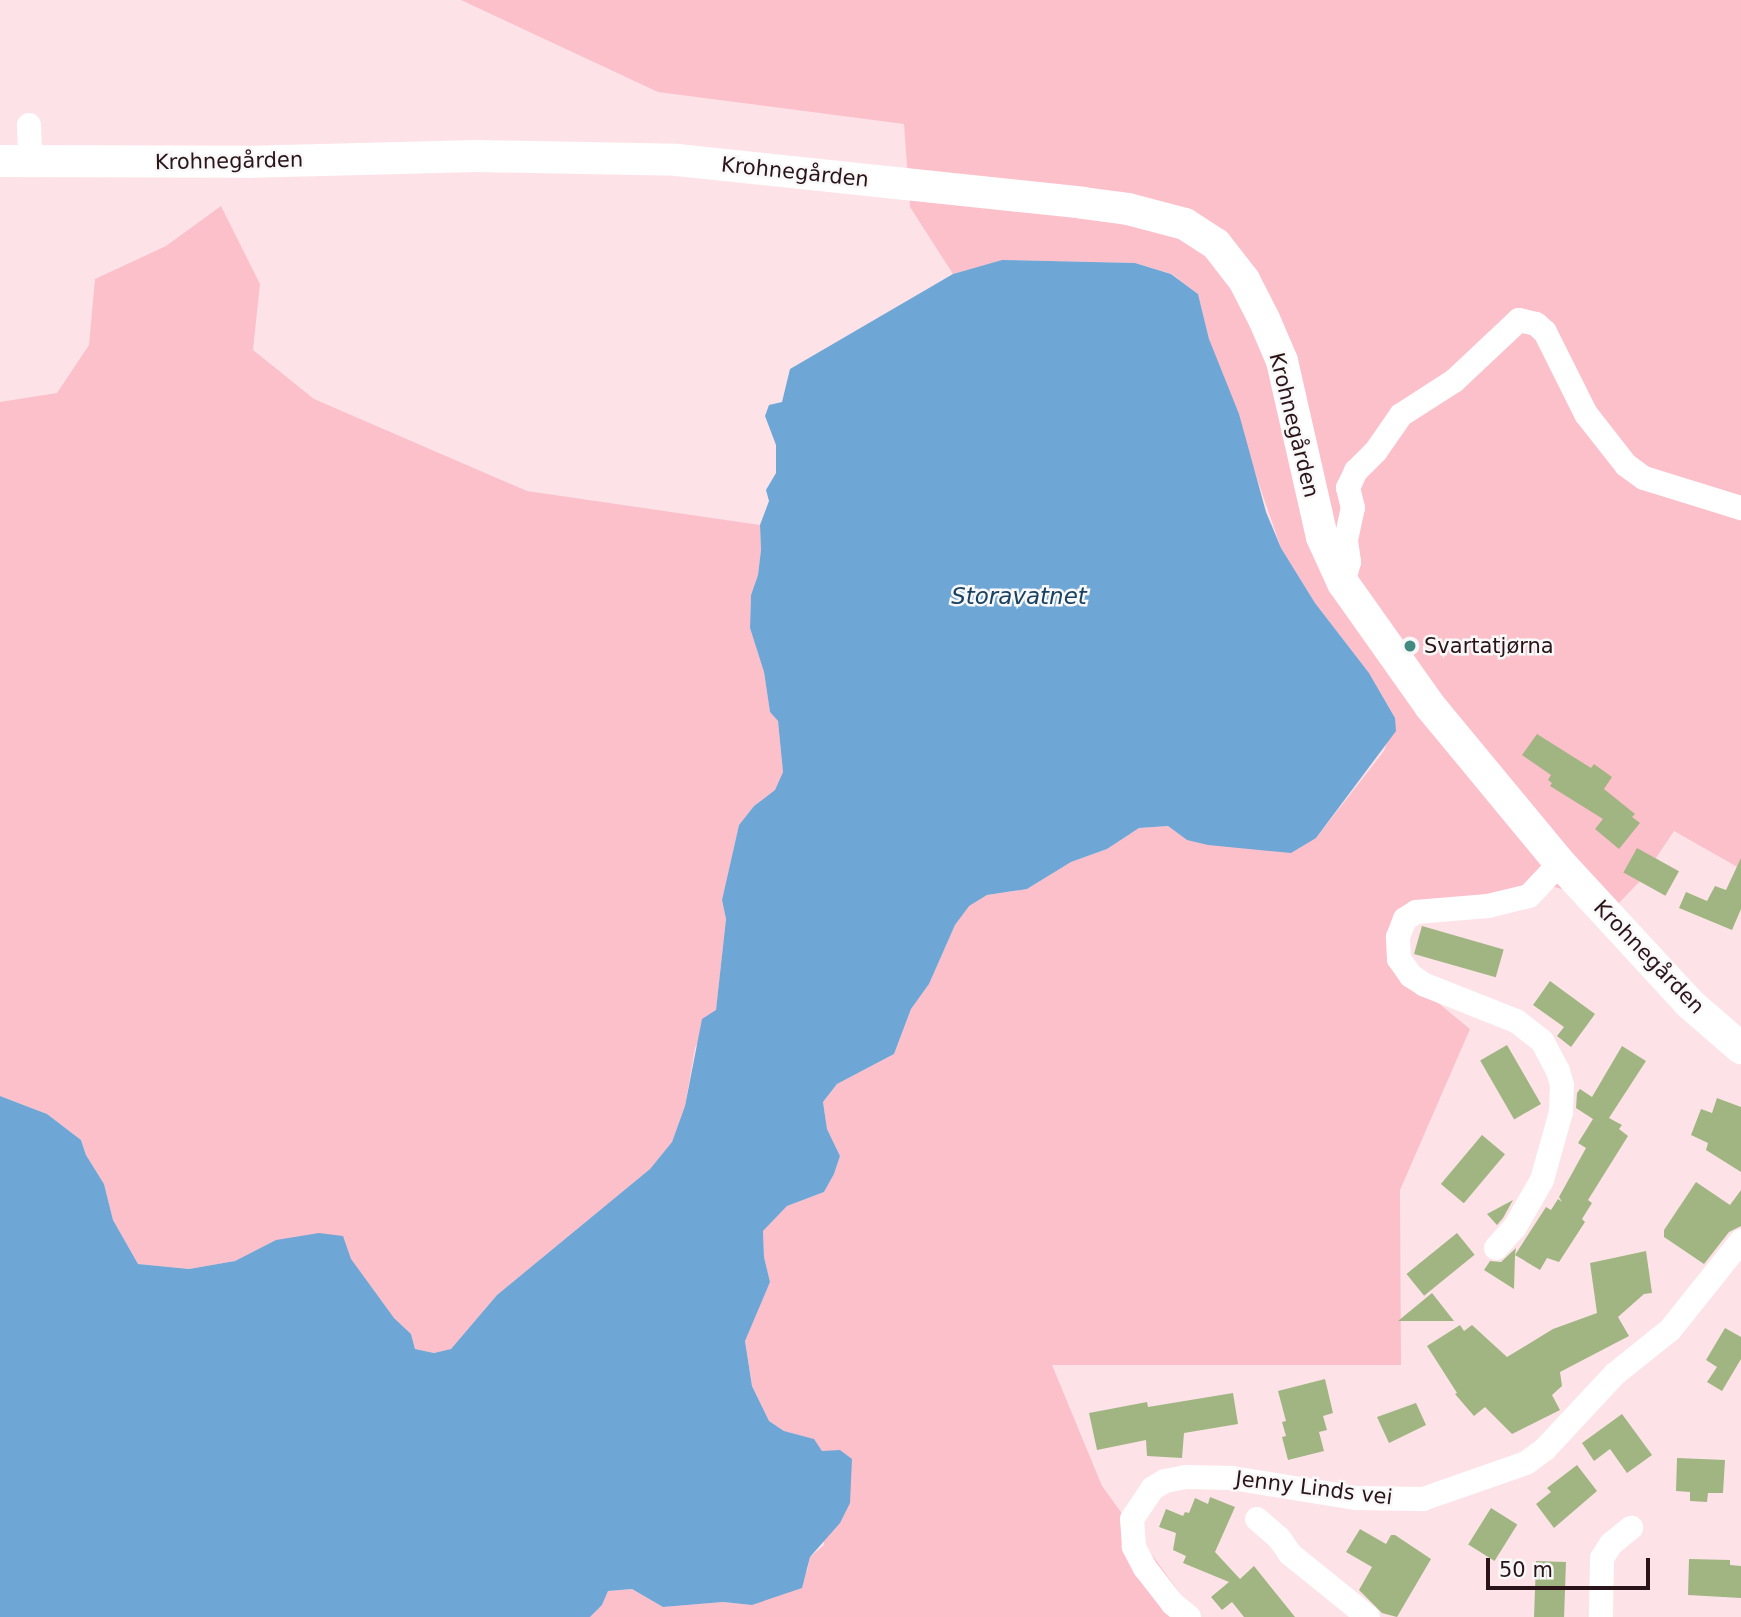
<!DOCTYPE html>
<html>
<head>
<meta charset="utf-8">
<style>
  body { margin:0 }
  #map { position:relative; width:1741px; height:1617px; overflow:hidden; background:#fde3e8; font-family:"DejaVu Sans",sans-serif }
  div>[style] { position:absolute }
  .green>* { inset:0; background:#fcc0cb }
  .water>* { inset:0; background:#6ea6d6 }
  .building>* { inset:0; background:#a0b582; transform-origin:0 0 }
  .minor>* { height:24px; margin:-12px; padding:0 12px; transform-origin:12px; border-radius:12px; background:#fff }
  .major>* { height:32px; margin:-16px; padding:0 16px; transform-origin:16px; border-radius:16px; background:#fff }
  .dots>* { width:19px; height:19px; translate:-50% -50%; box-sizing:border-box; border:4px solid #f8f8f8; border-radius:50% }
  span { translate:-50% -50%; white-space:nowrap; text-align:center; line-height:1.15; -webkit-text-stroke:5px #f8f8f8; paint-order:stroke }
  .street-label { font-size:21px; color:#2a1419 }
  .poi-label { font-size:21px; color:#2a1419 }
  .left { translate:0 -50%; text-align:left }
  .water-label { font-size:23px; color:#184162; font-style:italic }
  .scale { position:absolute; left:1486px; top:1558px; width:164px; height:32px; box-sizing:border-box; border:4px solid #2a1419; border-top:0; padding-left:9px; font-size:21px; line-height:24px; white-space:nowrap; color:#2a1419; -webkit-text-stroke:5px #f8f8f8; paint-order:stroke }
</style>
</head>
<body>
<div id="map">
  <div class="green">
    <i style="clip-path:polygon(461px 0,1741px 0,1741px 869px,1674px 831px,1642px 879px,1618px 904px,1543px 884px,1393px 916px,1410px 980px,1470px 1029px,1400px 1190px,1401px 1365px,1052px 1365px,1102px 1486px,1179px 1592px,1190px 1617px,590px 1617px,602px 1605px,608px 1591px,632px 1589px,663px 1607px,723px 1602px,752px 1605px,807px 1571px,810px 1557px,824px 1545px,822px 1451px,813px 1439px,784px 1431px,769px 1421px,752px 1386px,745px 1340px,770px 1282px,764px 1257px,763px 1231px,787px 1206px,824px 1192px,834px 1174px,840px 1156px,827px 1129px,823px 1102px,837px 1084px,894px 1054px,911px 1009px,929px 984px,955px 925px,968px 906px,987px 895px,1027px 889px,1071px 862px,1107px 849px,1139px 828px,1168px 826px,1187px 840px,1316px 838px,1384px 751px,1395px 718px,1369px 673px,1315px 603px,1281px 548px,1209px 339px,1198px 294px,1172px 274px,1135px 263px,1003px 260px,953px 274px,910px 207px,904px 124px,658px 92px)"></i>
    <i style="clip-path:polygon(221px 206px,260px 284px,253px 350px,314px 399px,527px 491px,760px 525px,761px 550px,758px 575px,751px 595px,750px 628px,764px 672px,770px 712px,778px 721px,783px 772px,775px 790px,754px 806px,739px 825px,722px 900px,726px 919px,716px 1011px,695px 1048px,685px 1106px,672px 1142px,650px 1169px,497px 1295px,451px 1349px,434px 1353px,415px 1349px,411px 1334px,394px 1318px,350px 1259px,276px 1240px,235px 1261px,189px 1269px,138px 1264px,113px 1220px,104px 1184px,86px 1155px,81px 1140px,47px 1114px,0 1096px,0 402px,57px 393px,89px 345px,95px 279px,166px 246px)"></i>
  </div>
  <div class="water">
    <i style="clip-path:polygon(1002px 260px,1135px 263px,1171px 274px,1198px 294px,1209px 339px,1239px 414px,1266px 512px,1281px 548px,1315px 603px,1369px 673px,1395px 718px,1396px 731px,1316px 838px,1291px 853px,1208px 845px,1187px 840px,1168px 826px,1139px 828px,1107px 849px,1071px 862px,1027px 889px,987px 895px,969px 906px,955px 925px,929px 984px,911px 1009px,894px 1054px,837px 1084px,823px 1102px,827px 1129px,840px 1156px,834px 1174px,824px 1192px,787px 1206px,763px 1231px,764px 1257px,770px 1282px,745px 1341px,752px 1386px,769px 1421px,784px 1431px,814px 1439px,822px 1451px,840px 1450px,852px 1459px,850px 1503px,840px 1523px,810px 1557px,802px 1588px,752px 1605px,723px 1602px,663px 1607px,632px 1589px,608px 1591px,602px 1605px,590px 1617px,0 1617px,0 1096px,47px 1114px,81px 1140px,86px 1155px,104px 1184px,113px 1220px,138px 1264px,189px 1269px,235px 1261px,276px 1240px,319px 1233px,343px 1236px,351px 1259px,394px 1318px,411px 1334px,415px 1349px,434px 1353px,451px 1349px,497px 1295px,650px 1169px,672px 1142px,685px 1106px,702px 1019px,716px 1010px,726px 919px,722px 900px,739px 825px,754px 806px,775px 790px,783px 772px,778px 721px,770px 712px,764px 672px,750px 628px,751px 595px,758px 575px,761px 550px,760px 525px,769px 501px,766px 490px,776px 473px,776px 445px,765px 416px,769px 405px,782px 402px,790px 369px,953px 274px)"></i>
  </div>
  <div class="building">
    <i style="clip-path:polygon(1537px 734px,1591px 768px,1594px 764px,1612px 777px,1604px 789px,1635px 814px,1632px 817px,1640px 823px,1619px 849px,1595px 829px,1603px 819px,1550px 786px,1552px 783px,1548px 780px,1551px 775px,1522px 755px)"></i>
    <i style="left:1637px;top:848px;width:48px;height:28px;rotate:29deg"></i>
    <i style="clip-path:polygon(1741px 858px,1741px 909px,1732px 930px,1679px 908px,1686px 892px,1707px 901px,1715px 886px,1726px 890px)"></i>
    <i style="left:1422px;top:926px;width:85px;height:29px;rotate:16deg"></i>
    <i style="clip-path:polygon(1550px 981px,1595px 1014px,1571px 1047px,1557px 1036px,1564px 1027px,1533px 1005px)"></i>
    <i style="left:1507px;top:1045px;width:68px;height:31px;rotate:60deg"></i>
    <i style="clip-path:polygon(1622px 1046px,1646px 1061px,1609px 1118px,1622px 1125px,1619px 1129px,1628px 1136px,1588px 1200px,1592px 1203px,1582px 1219px,1585px 1222px,1559px 1262px,1547px 1258px,1540px 1270px,1515px 1255px,1514px 1289px,1484px 1270px,1490px 1261px,1501px 1262px,1516px 1248px,1515px 1255px,1546px 1207px,1551px 1210px,1558px 1199px,1562px 1202px,1559px 1197px,1586px 1148px,1578px 1143px,1593px 1119px,1576px 1108px,1577px 1093px,1580px 1089px,1592px 1097px)"></i>
    <i style="clip-path:polygon(1717px 1098px,1741px 1107px,1741px 1172px,1706px 1150px,1708px 1143px,1691px 1135px,1701px 1109px,1712px 1113px)"></i>
    <i style="left:1482px;top:1135px;width:30px;height:64px;rotate:40deg"></i>
    <i style="clip-path:polygon(1696px 1182px,1730px 1205px,1741px 1190px,1741px 1226px,1729px 1232px,1704px 1264px,1664px 1237px,1664px 1230px)"></i>
    <i style="clip-path:polygon(1513px 1200px,1503px 1218px,1497px 1225px,1487px 1214px)"></i>
    <i style="left:1457px;top:1233px;width:28px;height:65px;rotate:51deg"></i>
    <i style="clip-path:polygon(1646px 1251px,1652px 1293px,1644px 1294px,1618px 1317px,1629px 1336px,1560px 1372px,1562px 1386px,1552px 1395px,1560px 1410px,1512px 1434px,1485px 1407px,1474px 1416px,1455px 1394px,1457px 1393px,1427px 1346px,1460px 1325px,1464px 1331px,1472px 1325px,1507px 1357px,1553px 1329px,1597px 1313px,1590px 1263px)"></i>
    <i style="clip-path:polygon(1432px 1293px,1454px 1321px,1398px 1321px)"></i>
    <i style="clip-path:polygon(1725px 1328px,1741px 1337px,1741px 1359px,1722px 1391px,1707px 1382px,1717px 1367px,1706px 1360px)"></i>
    <i style="clip-path:polygon(1325px 1379px,1333px 1413px,1323px 1416px,1327px 1430px,1319px 1432px,1324px 1451px,1288px 1460px,1282px 1437px,1286px 1436px,1282px 1422px,1286px 1421px,1278px 1391px)"></i>
    <i style="clip-path:polygon(1233px 1393px,1238px 1424px,1184px 1433px,1182px 1458px,1147px 1456px,1146px 1440px,1097px 1450px,1089px 1413px,1147px 1402px,1148px 1407px)"></i>
    <i style="clip-path:polygon(1416px 1403px,1426px 1425px,1389px 1443px,1377px 1417px)"></i>
    <i style="clip-path:polygon(1622px 1414px,1652px 1455px,1627px 1473px,1610px 1449px,1594px 1461px,1582px 1443px)"></i>
    <i style="clip-path:polygon(1677px 1458px,1725px 1460px,1723px 1493px,1708px 1493px,1707px 1502px,1690px 1501px,1690px 1492px,1676px 1491px)"></i>
    <i style="clip-path:polygon(1577px 1465px,1597px 1491px,1554px 1528px,1536px 1504px,1551px 1492px,1547px 1488px)"></i>
    <i style="clip-path:polygon(1210px 1497px,1235px 1507px,1215px 1552px,1240px 1579px,1254px 1566px,1295px 1617px,1244px 1617px,1232px 1602px,1222px 1610px,1211px 1597px,1229px 1582px,1183px 1563px,1186px 1556px,1173px 1550px,1176px 1533px,1159px 1527px,1166px 1509px,1183px 1516px,1185px 1512px,1189px 1513px,1195px 1498px,1208px 1504px)"></i>
    <i style="left:1491px;top:1508px;width:31px;height:43px;rotate:32deg"></i>
    <i style="clip-path:polygon(1360px 1529px,1386px 1544px,1391px 1535px,1395px 1535px,1431px 1559px,1397px 1617px,1382px 1613px,1359px 1590px,1372px 1567px,1346px 1552px)"></i>
    <i style="clip-path:polygon(1689px 1559px,1730px 1560px,1730px 1565px,1741px 1566px,1741px 1598px,1688px 1595px)"></i>
    <i style="left:1536px;top:1561px;width:30px;height:56px;rotate:2deg"></i>
  </div>
  <div class="minor">
    <i style="left:29px;top:125px;width:37px;rotate:88deg"></i>
    <i style="left:1343px;top:583px;width:22px;rotate:-74deg"></i>
    <i style="left:1349px;top:562px;width:22px;rotate:-98deg"></i>
    <i style="left:1346px;top:540px;width:33px;rotate:-78deg"></i>
    <i style="left:1353px;top:508px;width:21px;rotate:-104deg"></i>
    <i style="left:1348px;top:488px;width:19px;rotate:-65deg"></i>
    <i style="left:1356px;top:471px;width:28px;rotate:-45deg"></i>
    <i style="left:1376px;top:451px;width:44px;rotate:-55.2deg"></i>
    <i style="left:1401px;top:415px;width:63px;rotate:-32.7deg"></i>
    <i style="left:1454px;top:381px;width:89px;rotate:-43.2deg"></i>
    <i style="left:1519px;top:320px;width:17px;rotate:13deg"></i>
    <i style="left:1536px;top:324px;width:12px;rotate:42deg"></i>
    <i style="left:1545px;top:332px;width:92px;rotate:63.4deg"></i>
    <i style="left:1586px;top:414px;width:65px;rotate:51.9deg"></i>
    <i style="left:1626px;top:465px;width:22px;rotate:36deg"></i>
    <i style="left:1644px;top:478px;width:102px;rotate:17.2deg"></i>
    <i style="left:1496px;top:1248px;width:28px;rotate:-48deg"></i>
    <i style="left:1515px;top:1227px;width:54px;rotate:-60.1deg"></i>
    <i style="left:1542px;top:1180px;width:71px;rotate:-74.4deg"></i>
    <i style="left:1561px;top:1112px;width:27px;rotate:-88deg"></i>
    <i style="left:1562px;top:1085px;width:15px;rotate:-106deg"></i>
    <i style="left:1558px;top:1071px;width:34px;rotate:-118deg"></i>
    <i style="left:1542px;top:1041px;width:33px;rotate:-142deg"></i>
    <i style="left:1516px;top:1021px;width:98px;rotate:-158.4deg"></i>
    <i style="left:1425px;top:985px;width:17px;rotate:-147deg"></i>
    <i style="left:1411px;top:976px;width:21px;rotate:-125deg"></i>
    <i style="left:1399px;top:959px;width:22px;rotate:-93deg"></i>
    <i style="left:1398px;top:937px;width:19px;rotate:-69deg"></i>
    <i style="left:1405px;top:919px;width:13px;rotate:-32deg"></i>
    <i style="left:1416px;top:912px;width:72px;rotate:-4.8deg"></i>
    <i style="left:1488px;top:906px;width:42px;rotate:-13.7deg"></i>
    <i style="left:1529px;top:896px;width:45px;rotate:-46.8deg"></i>
    <i style="left:1257px;top:1519px;width:29px;rotate:41deg"></i>
    <i style="left:1279px;top:1538px;width:19px;rotate:55deg"></i>
    <i style="left:1290px;top:1554px;width:100px;rotate:38.9deg"></i>
    <i style="left:1189px;top:1617px;width:21px;rotate:-141deg"></i>
    <i style="left:1173px;top:1604px;width:46px;rotate:-127.9deg"></i>
    <i style="left:1145px;top:1568px;width:24px;rotate:-118deg"></i>
    <i style="left:1134px;top:1547px;width:28px;rotate:-94deg"></i>
    <i style="left:1132px;top:1519px;width:37px;rotate:-56deg"></i>
    <i style="left:1153px;top:1488px;width:14px;rotate:-30deg"></i>
    <i style="left:1165px;top:1481px;width:20px;rotate:-11deg"></i>
    <i style="left:1185px;top:1477px;width:47px;rotate:1.2deg"></i>
    <i style="left:1232px;top:1478px;width:126px;rotate:9.2deg"></i>
    <i style="left:1356px;top:1498px;width:67px;rotate:0.9deg"></i>
    <i style="left:1423px;top:1499px;width:109px;rotate:-19.3deg"></i>
    <i style="left:1526px;top:1463px;width:24px;rotate:-36deg"></i>
    <i style="left:1545px;top:1449px;width:103px;rotate:-47deg"></i>
    <i style="left:1615px;top:1374px;width:70px;rotate:-38.7deg"></i>
    <i style="left:1670px;top:1330px;width:114px;rotate:-51.4deg"></i>
    <i style="left:1601px;top:1617px;width:59px;rotate:-89deg"></i>
    <i style="left:1602px;top:1558px;width:17px;rotate:-57deg"></i>
    <i style="left:1611px;top:1544px;width:26px;rotate:-39deg"></i>
  </div>
  <div class="major">
    <i style="left:0;top:161px;width:247px;rotate:0.2deg"></i>
    <i style="left:247px;top:162px;width:229px;rotate:-1.5deg"></i>
    <i style="left:476px;top:156px;width:201px;rotate:1.1deg"></i>
    <i style="left:677px;top:160px;width:408px;rotate:6deg"></i>
    <i style="left:1083px;top:203px;width:45px;rotate:7.6deg"></i>
    <i style="left:1128px;top:209px;width:59px;rotate:14.7deg"></i>
    <i style="left:1185px;top:224px;width:37px;rotate:33deg"></i>
    <i style="left:1216px;top:244px;width:46px;rotate:52.1deg"></i>
    <i style="left:1244px;top:280px;width:44px;rotate:62.9deg"></i>
    <i style="left:1264px;top:319px;width:46px;rotate:66.8deg"></i>
    <i style="left:1282px;top:361px;width:180px;rotate:77.2deg"></i>
    <i style="left:1322px;top:537px;width:51px;rotate:65.5deg"></i>
    <i style="left:1343px;top:583px;width:151px;rotate:54.7deg"></i>
    <i style="left:1430px;top:706px;width:204px;rotate:50.4deg"></i>
    <i style="left:1560px;top:863px;width:190px;rotate:47.3deg"></i>
    <i style="left:1689px;top:1003px;width:69px;rotate:40.9deg"></i>
  </div>
  <div class="dots">
    <i style="left:1410px;top:646px;background:#438a82"></i>
  </div>
  <div class="street-label">
    <span style="left:229px;top:161px;rotate:-1deg">Krohnegården</span>
    <span style="left:795px;top:172px;rotate:6deg">Krohnegården</span>
    <span style="left:1294px;top:425px;rotate:76deg">Krohnegården</span>
    <span style="left:1649px;top:957px;rotate:46deg">Krohnegården</span>
    <span style="left:1314px;top:1488px;rotate:7deg">Jenny Linds vei</span>
  </div>
  <div class="poi-label">
    <span class="left" style="left:1424px;top:646px">Svartatjørna</span>
  </div>
  <div class="water-label">
    <span style="left:1019px;top:596px">Storavatnet</span>
  </div>
  <div class="scale">50 m</div>
</div>
</body>
</html>
